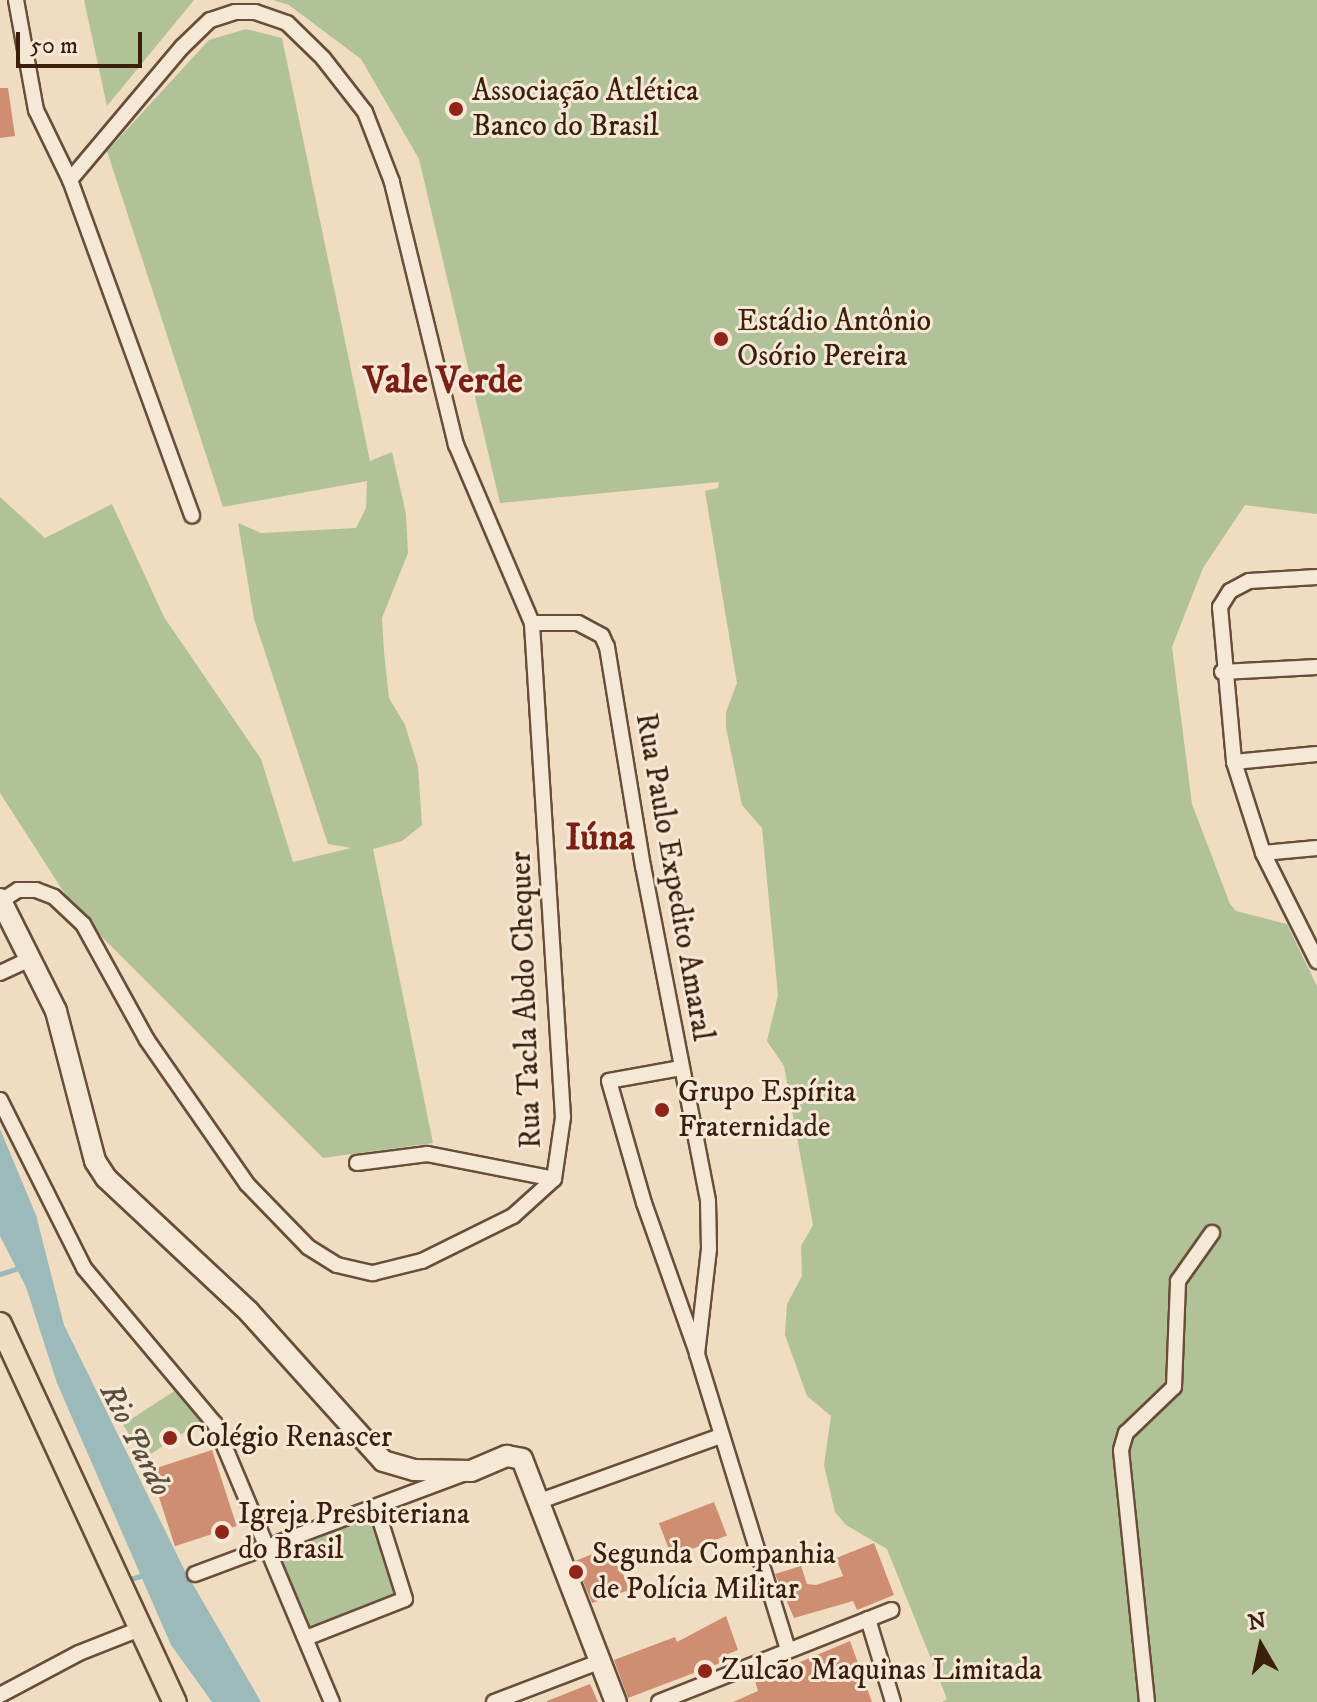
<!DOCTYPE html>
<html>
<head>
<meta charset="utf-8">
<style>
  body { margin:0 }
  #map { position:relative; width:1317px; height:1702px; overflow:hidden; background:#efdcc1; font-family:"IM FELL DW Pica",serif }
  div>[style] { position:absolute }
  .green>* { inset:0; background:#b2c298; transform-origin:0 0 }
  .water>* { inset:0; background:#9cbaba }
  .stream>* { height:5px; margin:-2.5px; padding:0 2.5px; transform-origin:2.5px; border-radius:2.5px; background:#9cbaba }
  .building>* { inset:0; background:#cf8e71; transform-origin:0 0 }
  .roads { filter:drop-shadow(2px 0 #684e38) drop-shadow(-2px 0 #684e38) drop-shadow(0 2px #684e38) drop-shadow(0 -2px #684e38) }
  .street>* { height:14px; margin:-7px; padding:0 7px; transform-origin:7px; border-radius:7px; background:#f5e8d7 }
  .secondary>* { height:20px; margin:-10px; padding:0 10px; transform-origin:10px; border-radius:10px; background:#f5e8d7 }
  .primary>* { height:22px; margin:-11px; padding:0 11px; transform-origin:11px; border-radius:11px; background:#efdcc1 }
  .dots>* { width:22px; height:22px; translate:-50% -50%; box-sizing:border-box; border:4px solid #f5e8d7; border-radius:50% }
  span { translate:-50% -50%; white-space:nowrap; text-align:center; line-height:1.15; -webkit-text-stroke:6px #f5e8d7; paint-order:stroke }
  .poi-label { font-size:30px; color:#3b1f0a }
  .left { translate:0 -50%; text-align:left }
  .street-label { font-size:30px; color:#3b1f0a }
  .water-label { font-size:32px; color:#584e3f; font-style:italic }
  .district-label { font-size:38px; color:#7a1f14; font-weight:700 }
  .north { position:absolute; left:1221px; top:1606px; width:80px; height:80px; -webkit-text-stroke:6px #f5e8d7; paint-order:stroke; rotate:351deg; font-size:22px; font-weight:700; line-height:32px; text-align:center; color:#3b1f0a }
  .north::after { content:''; display:block; margin:auto; width:28px; height:36px; background:#3b1f0a; clip-path:polygon(50% 0,100% 100%,50% 72%,0 100%) }
  .scale { position:absolute; left:16px; top:32px; width:126px; height:36px; box-sizing:border-box; border:4px solid #3b1f0a; border-top:0; padding-left:10px; font-size:24px; line-height:28px; white-space:nowrap; color:#3b1f0a; -webkit-text-stroke:6px #f5e8d7; paint-order:stroke }
</style>
</head>
<body>
<div id="map">
  <div class="green">
    <i style="clip-path:polygon(84px 0,194px 0,107px 106px)"></i>
    <i style="clip-path:polygon(273px 0,1317px 0,1317px 514px,1245px 505px,1203px 568px,1172px 647px,1192px 804px,1230px 904px,1236px 911px,1287px 924px,1317px 986px,1317px 1702px,942px 1702px,947px 1699px,887px 1549px,846px 1525px,835px 1512px,824px 1465px,831px 1416px,807px 1396px,785px 1335px,787px 1304px,802px 1276px,801px 1246px,813px 1225px,784px 1066px,767px 1041px,778px 995px,762px 828px,742px 805px,726px 728px,726px 712px,737px 683px,705px 491px,718px 488px,719px 482px,500px 503px,419px 159px,361px 59px,289px 5px)"></i>
    <i style="clip-path:polygon(246px 29px,282px 38px,370px 461px,392px 452px,406px 514px,408px 553px,382px 618px,384px 652px,389px 698px,405px 725px,418px 767px,422px 825px,402px 841px,373px 849px,433px 1143px,323px 1158px,76px 911px,0 793px,0 497px,45px 538px,112px 504px,164px 617px,261px 759px,293px 862px,351px 848px,328px 844px,254px 619px,238px 523px,261px 533px,356px 528px,366px 508px,367px 481px,223px 507px,107px 151px,209px 40px)"></i>
    <i style="left:179px;top:1388px;width:40px;height:67px;rotate:57deg"></i>
    <i style="left:371px;top:1518px;width:83px;height:98px;rotate:70deg"></i>
  </div>
  <div class="water">
    <i style="clip-path:polygon(0 1129px,36px 1215px,64px 1325px,184px 1569px,261px 1702px,212px 1702px,171px 1645px,57px 1383px,26px 1287px,0 1236px)"></i>
  </div>
  <div class="stream">
    <i style="left:0;top:1274px;width:19px;rotate:-18deg"></i>
    <i style="left:130px;top:1579px;width:19px;rotate:-16deg"></i>
  </div>
  <div class="building">
    <i style="clip-path:polygon(0 88px,8px 88px,15px 136px,0 138px)"></i>
    <i style="left:212px;top:1450px;width:80px;height:65px;rotate:72deg"></i>
    <i style="left:714px;top:1502px;width:36px;height:59px;rotate:69deg"></i>
    <i style="clip-path:polygon(874px 1543px,894px 1595px,857px 1610px,853px 1601px,794px 1618px,775px 1574px,801px 1566px,807px 1584px,816px 1585px,843px 1576px,836px 1558px)"></i>
    <i style="clip-path:polygon(608px 1548px,614px 1550px,629px 1590px,592px 1603px,575px 1561px)"></i>
    <i style="clip-path:polygon(726px 1616px,738px 1650px,718px 1658px,720px 1663px,628px 1698px,614px 1660px,675px 1637px,677px 1642px)"></i>
    <i style="clip-path:polygon(850px 1641px,872px 1702px,733px 1702px,758px 1691px,755px 1681px)"></i>
    <i style="clip-path:polygon(590px 1684px,598px 1702px,547px 1702px,547px 1701px)"></i>
  </div>
  <div class="roads">
    <div class="street">
      <i style="left:16px;top:0;width:112px;rotate:79.7deg"></i>
      <i style="left:36px;top:110px;width:78px;rotate:64.1deg"></i>
      <i style="left:70px;top:180px;width:357px;rotate:70deg"></i>
      <i style="left:1317px;top:577px;width:68px;rotate:176.6deg"></i>
      <i style="left:1249px;top:581px;width:21px;rotate:152deg"></i>
      <i style="left:1230px;top:591px;width:19px;rotate:122deg"></i>
      <i style="left:1220px;top:607px;width:156px;rotate:84.8deg"></i>
      <i style="left:1234px;top:762px;width:96px;rotate:72.3deg"></i>
      <i style="left:1263px;top:853px;width:121px;rotate:63.4deg"></i>
      <i style="left:532px;top:623px;width:46px"></i>
      <i style="left:578px;top:623px;width:27px;rotate:28deg"></i>
      <i style="left:602px;top:636px;width:12px;rotate:66deg"></i>
      <i style="left:607px;top:647px;width:222px;rotate:80.7deg"></i>
      <i style="left:643px;top:866px;width:341px;rotate:79deg"></i>
      <i style="left:708px;top:1201px;width:48px;rotate:88.8deg"></i>
      <i style="left:709px;top:1249px;width:106px;rotate:96.5deg"></i>
      <i style="left:697px;top:1354px;width:309px;rotate:72.9deg"></i>
      <i style="left:1222px;top:672px;width:95px;rotate:-3deg"></i>
      <i style="left:1234px;top:762px;width:83px;rotate:-5.5deg"></i>
      <i style="left:1263px;top:853px;width:54px;rotate:-5.3deg"></i>
      <i style="left:1px;top:901px;width:20px;rotate:-33deg"></i>
      <i style="left:18px;top:890px;width:18px"></i>
      <i style="left:36px;top:890px;width:19px;rotate:21deg"></i>
      <i style="left:54px;top:897px;width:40px;rotate:43deg"></i>
      <i style="left:83px;top:924px;width:132px;rotate:61.1deg"></i>
      <i style="left:147px;top:1040px;width:175px;rotate:55.2deg"></i>
      <i style="left:247px;top:1184px;width:88px;rotate:45.9deg"></i>
      <i style="left:308px;top:1247px;width:34px;rotate:32deg"></i>
      <i style="left:337px;top:1265px;width:37px;rotate:13deg"></i>
      <i style="left:373px;top:1273px;width:50px;rotate:-13.8deg"></i>
      <i style="left:422px;top:1261px;width:102px;rotate:-26.3deg"></i>
      <i style="left:513px;top:1216px;width:55px;rotate:-42.1deg"></i>
      <i style="left:554px;top:1179px;width:63px;rotate:-81.7deg"></i>
      <i style="left:563px;top:1117px;width:495px;rotate:-93.6deg"></i>
      <i style="left:532px;top:623px;width:194px;rotate:-113.1deg"></i>
      <i style="left:456px;top:445px;width:271px;rotate:-103.7deg"></i>
      <i style="left:392px;top:182px;width:75px;rotate:-111.1deg"></i>
      <i style="left:365px;top:112px;width:68px;rotate:-127.9deg"></i>
      <i style="left:323px;top:58px;width:50px;rotate:-135.8deg"></i>
      <i style="left:287px;top:23px;width:34px;rotate:-161deg"></i>
      <i style="left:255px;top:12px;width:20px;rotate:180deg"></i>
      <i style="left:235px;top:12px;width:26px;rotate:162deg"></i>
      <i style="left:210px;top:20px;width:39px;rotate:136deg"></i>
      <i style="left:182px;top:47px;width:174px;rotate:130.1deg"></i>
      <i style="left:0;top:973px;width:33px;rotate:-25deg"></i>
      <i style="left:681px;top:1068px;width:73px;rotate:169.8deg"></i>
      <i style="left:609px;top:1081px;width:127px;rotate:74deg"></i>
      <i style="left:644px;top:1203px;width:156px;rotate:70.5deg"></i>
      <i style="left:0;top:1100px;width:188px;rotate:63.4deg"></i>
      <i style="left:84px;top:1268px;width:204px;rotate:50deg"></i>
      <i style="left:215px;top:1424px;width:302px;rotate:67.2deg"></i>
      <i style="left:357px;top:1163px;width:71px;rotate:-7.3deg"></i>
      <i style="left:427px;top:1154px;width:129px;rotate:11.1deg"></i>
      <i style="left:540px;top:1501px;width:192px;rotate:-19.8deg"></i>
      <i style="left:195px;top:1574px;width:286px;rotate:-20.5deg"></i>
      <i style="left:868px;top:1619px;width:87px;rotate:73.2deg"></i>
      <i style="left:306px;top:1638px;width:106px;rotate:-21.5deg"></i>
      <i style="left:405px;top:1599px;width:96px;rotate:-107.5deg"></i>
      <i style="left:0;top:1695px;width:89px;rotate:-28deg"></i>
      <i style="left:79px;top:1653px;width:66px;rotate:-21.5deg"></i>
      <i style="left:494px;top:1702px;width:112px;rotate:-20.9deg"></i>
      <i style="left:659px;top:1702px;width:250px;rotate:-21.6deg"></i>
      <i style="left:1147px;top:1702px;width:253px;rotate:-95.9deg"></i>
      <i style="left:1121px;top:1450px;width:18px;rotate:-74deg"></i>
      <i style="left:1126px;top:1433px;width:66px;rotate:-43.8deg"></i>
      <i style="left:1174px;top:1387px;width:106px;rotate:-87.8deg"></i>
      <i style="left:1178px;top:1281px;width:59px;rotate:-54.7deg"></i>
    </div>
    <div class="secondary">
      <i style="left:0;top:899px;width:125px;rotate:63.4deg"></i>
      <i style="left:56px;top:1011px;width:155px;rotate:75.4deg"></i>
      <i style="left:95px;top:1161px;width:20px;rotate:57deg"></i>
      <i style="left:106px;top:1178px;width:196px;rotate:43.1deg"></i>
      <i style="left:249px;top:1312px;width:200px;rotate:48deg"></i>
      <i style="left:383px;top:1461px;width:32px;rotate:16deg"></i>
      <i style="left:414px;top:1470px;width:57px;rotate:1deg"></i>
      <i style="left:471px;top:1471px;width:39px;rotate:-23deg"></i>
      <i style="left:507px;top:1456px;width:15px;rotate:11deg"></i>
      <i style="left:522px;top:1459px;width:261px;rotate:68.9deg"></i>
    </div>
    <div class="primary">
      <i style="left:0;top:1324px;width:417px;rotate:65.2deg"></i>
    </div>
  </div>
  <div class="dots">
    <i style="left:456px;top:109px;background:#8f2418"></i>
    <i style="left:721px;top:339px;background:#8f2418"></i>
    <i style="left:662px;top:1110px;background:#8f2418"></i>
    <i style="left:170px;top:1438px;background:#8f2418"></i>
    <i style="left:222px;top:1532px;background:#8f2418"></i>
    <i style="left:576px;top:1572px;background:#8f2418"></i>
    <i style="left:705px;top:1671px;background:#8f2418"></i>
  </div>
  <div class="poi-label">
    <span class="left" style="left:472px;top:109px">Associação Atlética<br>Banco do Brasil</span>
    <span class="left" style="left:737px;top:339px">Estádio Antônio<br>Osório Pereira</span>
    <span class="left" style="left:678px;top:1110px">Grupo Espírita<br>Fraternidade</span>
    <span class="left" style="left:186px;top:1438px">Colégio Renascer</span>
    <span class="left" style="left:238px;top:1532px">Igreja Presbiteriana<br>do Brasil</span>
    <span class="left" style="left:592px;top:1572px">Segunda Companhia<br>de Polícia Militar</span>
    <span class="left" style="left:721px;top:1671px">Zulcão Maquinas Limitada</span>
  </div>
  <div class="street-label">
    <span style="left:673px;top:877px;rotate:80deg">Rua Paulo Expedito Amaral</span>
    <span style="left:527px;top:1000px;rotate:-92deg">Rua Tacla Abdo Chequer</span>
  </div>
  <div class="water-label">
    <span style="left:135px;top:1440px;rotate:63deg">Rio Pardo</span>
  </div>
  <div class="district-label">
    <span style="left:443px;top:382px">Vale Verde</span>
    <span style="left:600px;top:839px">Iúna</span>
  </div>
  <div class="north">N</div>
  <div class="scale">50 m</div>
</div>
</body>
</html>
